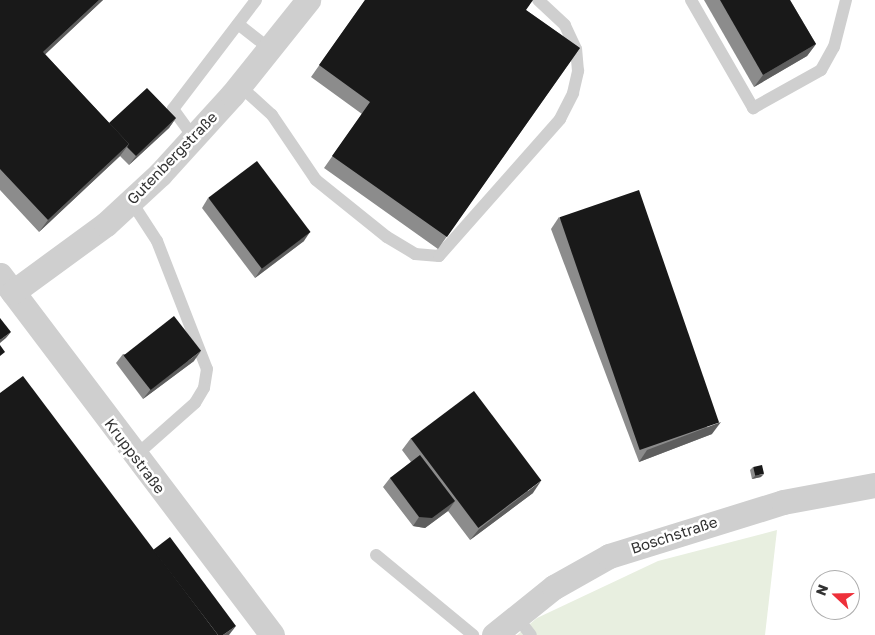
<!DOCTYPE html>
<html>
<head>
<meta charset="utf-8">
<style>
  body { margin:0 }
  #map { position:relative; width:875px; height:635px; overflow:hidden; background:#fff; font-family:"Golos Text",sans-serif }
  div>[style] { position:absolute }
  .green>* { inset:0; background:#e8efe0 }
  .service>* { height:12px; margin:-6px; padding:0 6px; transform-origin:6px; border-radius:6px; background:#cfcfcf }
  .minor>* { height:25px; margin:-12.5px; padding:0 12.5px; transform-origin:12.5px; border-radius:12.5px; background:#cfcfcf }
  .wall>* { inset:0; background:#8c8c8c }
  .shaded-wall>* { inset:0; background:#5e5e5e }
  .building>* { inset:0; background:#191919; transform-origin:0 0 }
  span { translate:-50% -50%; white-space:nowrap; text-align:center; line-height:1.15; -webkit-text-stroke:5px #fff; paint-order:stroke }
  .street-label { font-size:15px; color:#323232 }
  .north { position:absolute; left:810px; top:570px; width:50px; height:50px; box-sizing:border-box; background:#fff; border:1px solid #adadad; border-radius:50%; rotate:291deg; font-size:14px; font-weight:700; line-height:20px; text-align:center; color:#323232 }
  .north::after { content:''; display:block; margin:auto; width:18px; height:22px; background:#ee303a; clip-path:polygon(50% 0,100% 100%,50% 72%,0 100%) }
</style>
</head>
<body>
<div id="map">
  <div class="green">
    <i style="clip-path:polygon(777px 530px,765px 635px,517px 635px,537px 618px,658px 561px)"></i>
  </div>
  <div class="service">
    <i style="left:691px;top:0;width:125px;rotate:60.1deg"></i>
    <i style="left:753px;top:108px;width:78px;rotate:-29.2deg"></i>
    <i style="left:821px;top:70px;width:26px;rotate:-61deg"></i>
    <i style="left:834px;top:47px;width:49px;rotate:-75.7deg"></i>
    <i style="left:238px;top:24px;width:41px;rotate:38deg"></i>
    <i style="left:240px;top:86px;width:43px;rotate:42.2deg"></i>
    <i style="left:272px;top:115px;width:78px;rotate:55.9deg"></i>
    <i style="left:316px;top:180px;width:91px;rotate:38.8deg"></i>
    <i style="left:387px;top:237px;width:33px;rotate:31deg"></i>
    <i style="left:415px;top:254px;width:24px;rotate:5deg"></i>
    <i style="left:439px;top:256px;width:183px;rotate:-48.5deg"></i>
    <i style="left:560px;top:119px;width:29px;rotate:-63deg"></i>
    <i style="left:573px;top:93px;width:23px;rotate:-77deg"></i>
    <i style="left:578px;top:71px;width:22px;rotate:-95deg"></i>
    <i style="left:576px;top:49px;width:26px;rotate:-115deg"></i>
    <i style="left:565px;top:25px;width:37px;rotate:-137deg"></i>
    <i style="left:194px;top:138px;width:36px;rotate:-126deg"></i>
    <i style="left:173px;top:109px;width:137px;rotate:-52.7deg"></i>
    <i style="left:131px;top:201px;width:48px;rotate:57deg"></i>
    <i style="left:157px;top:241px;width:137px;rotate:68.7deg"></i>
    <i style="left:207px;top:369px;width:19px;rotate:99deg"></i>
    <i style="left:204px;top:388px;width:17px;rotate:121deg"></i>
    <i style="left:195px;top:403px;width:80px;rotate:138.5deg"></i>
    <i style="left:376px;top:555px;width:126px;rotate:39.5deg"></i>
    <i style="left:516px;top:616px;width:24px;rotate:52deg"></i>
  </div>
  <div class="minor">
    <i style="left:0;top:275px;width:451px;rotate:52.9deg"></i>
    <i style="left:13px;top:292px;width:115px;rotate:-36.2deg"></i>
    <i style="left:106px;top:224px;width:74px;rotate:-42.8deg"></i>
    <i style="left:160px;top:174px;width:107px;rotate:-47.7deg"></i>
    <i style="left:232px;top:95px;width:122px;rotate:-51.3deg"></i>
    <i style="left:494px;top:635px;width:77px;rotate:-38.7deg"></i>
    <i style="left:554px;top:587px;width:63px;rotate:-29.4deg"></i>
    <i style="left:609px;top:556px;width:182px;rotate:-17.2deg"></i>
    <i style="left:783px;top:502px;width:94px;rotate:-10.5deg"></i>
  </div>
  <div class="wall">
    <i style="clip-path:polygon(0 0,103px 0,45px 54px,109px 123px,176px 118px,169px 128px,129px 165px,120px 156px,39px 232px,0 190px)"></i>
    <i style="clip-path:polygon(365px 0,526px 10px,580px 48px,438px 249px,324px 168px,362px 114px,311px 77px)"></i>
    <i style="clip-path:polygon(704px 0,790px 0,816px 44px,807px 56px,754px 87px)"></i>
    <i style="clip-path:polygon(208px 198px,304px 241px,255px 278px,202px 208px)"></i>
    <i style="clip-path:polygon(559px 217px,712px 434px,639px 462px,551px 229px)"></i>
    <i style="clip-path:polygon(123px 354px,194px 361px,143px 399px,116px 363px)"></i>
    <i style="clip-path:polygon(411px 438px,533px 493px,470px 540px,448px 511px,425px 528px,413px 526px,383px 487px,390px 478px,411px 462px,402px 450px)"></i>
    <i style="clip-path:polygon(753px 467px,761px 477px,752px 479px,750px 470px)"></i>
  </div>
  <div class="shaded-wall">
    <i style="clip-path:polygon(99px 0,103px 0,35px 64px,43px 52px)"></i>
    <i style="clip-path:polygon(816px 44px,807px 56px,754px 87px,763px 75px)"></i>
    <i style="clip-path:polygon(176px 118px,169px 128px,129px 165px,136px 156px)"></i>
    <i style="clip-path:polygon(129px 144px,120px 156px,39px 232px,48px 220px)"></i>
    <i style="clip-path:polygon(310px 232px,304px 241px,255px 278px,261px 269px)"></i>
    <i style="clip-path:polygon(11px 332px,6px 338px,0 343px,0 340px)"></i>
    <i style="clip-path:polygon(201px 351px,194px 361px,143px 399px,150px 390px)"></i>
    <i style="clip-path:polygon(721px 422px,712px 434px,639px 462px,647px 450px)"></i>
    <i style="clip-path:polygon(764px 474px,761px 477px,752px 479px,755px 476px)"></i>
    <i style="clip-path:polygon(541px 481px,533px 493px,470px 540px,479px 529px)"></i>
    <i style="clip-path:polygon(455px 501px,448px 511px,425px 528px,413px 526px,419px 517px)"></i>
    <i style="clip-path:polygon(236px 626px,229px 635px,223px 635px)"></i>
  </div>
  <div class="building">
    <i style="clip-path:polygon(0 0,99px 0,43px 52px,129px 144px,48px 220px,0 169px)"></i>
    <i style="clip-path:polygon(365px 0,533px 0,526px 10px,580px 48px,447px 237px,332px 156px,370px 102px,319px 65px)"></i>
    <i style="clip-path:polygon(720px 0,790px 0,816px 44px,763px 75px)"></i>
    <i style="clip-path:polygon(147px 88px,176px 118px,136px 156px,127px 147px,129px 144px,109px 123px)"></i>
    <i style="left:257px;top:161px;width:89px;height:61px;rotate:53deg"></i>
    <i style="left:639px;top:190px;width:246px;height:84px;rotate:71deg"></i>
    <i style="left:174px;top:316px;width:44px;height:64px;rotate:52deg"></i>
    <i style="clip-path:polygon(0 318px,11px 332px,0 340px)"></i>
    <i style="clip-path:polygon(0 345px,5px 352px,0 356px)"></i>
    <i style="clip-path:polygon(23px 376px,218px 635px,0 635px,0 393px)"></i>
    <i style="left:474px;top:391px;width:112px;height:79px;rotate:53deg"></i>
    <i style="clip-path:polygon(420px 455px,455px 501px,432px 518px,419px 517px,390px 478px)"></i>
    <i style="left:762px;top:465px;width:9px;height:9px;rotate:77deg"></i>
    <i style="clip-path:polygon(170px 537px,236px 626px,223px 635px,218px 635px,153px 550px)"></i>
  </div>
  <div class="street-label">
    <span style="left:172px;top:158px;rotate:-46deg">Gutenbergstraße</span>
    <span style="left:135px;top:456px;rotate:53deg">Kruppstraße</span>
    <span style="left:674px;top:535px;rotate:-18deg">Boschstraße</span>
  </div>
  <div class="north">N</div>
</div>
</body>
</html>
